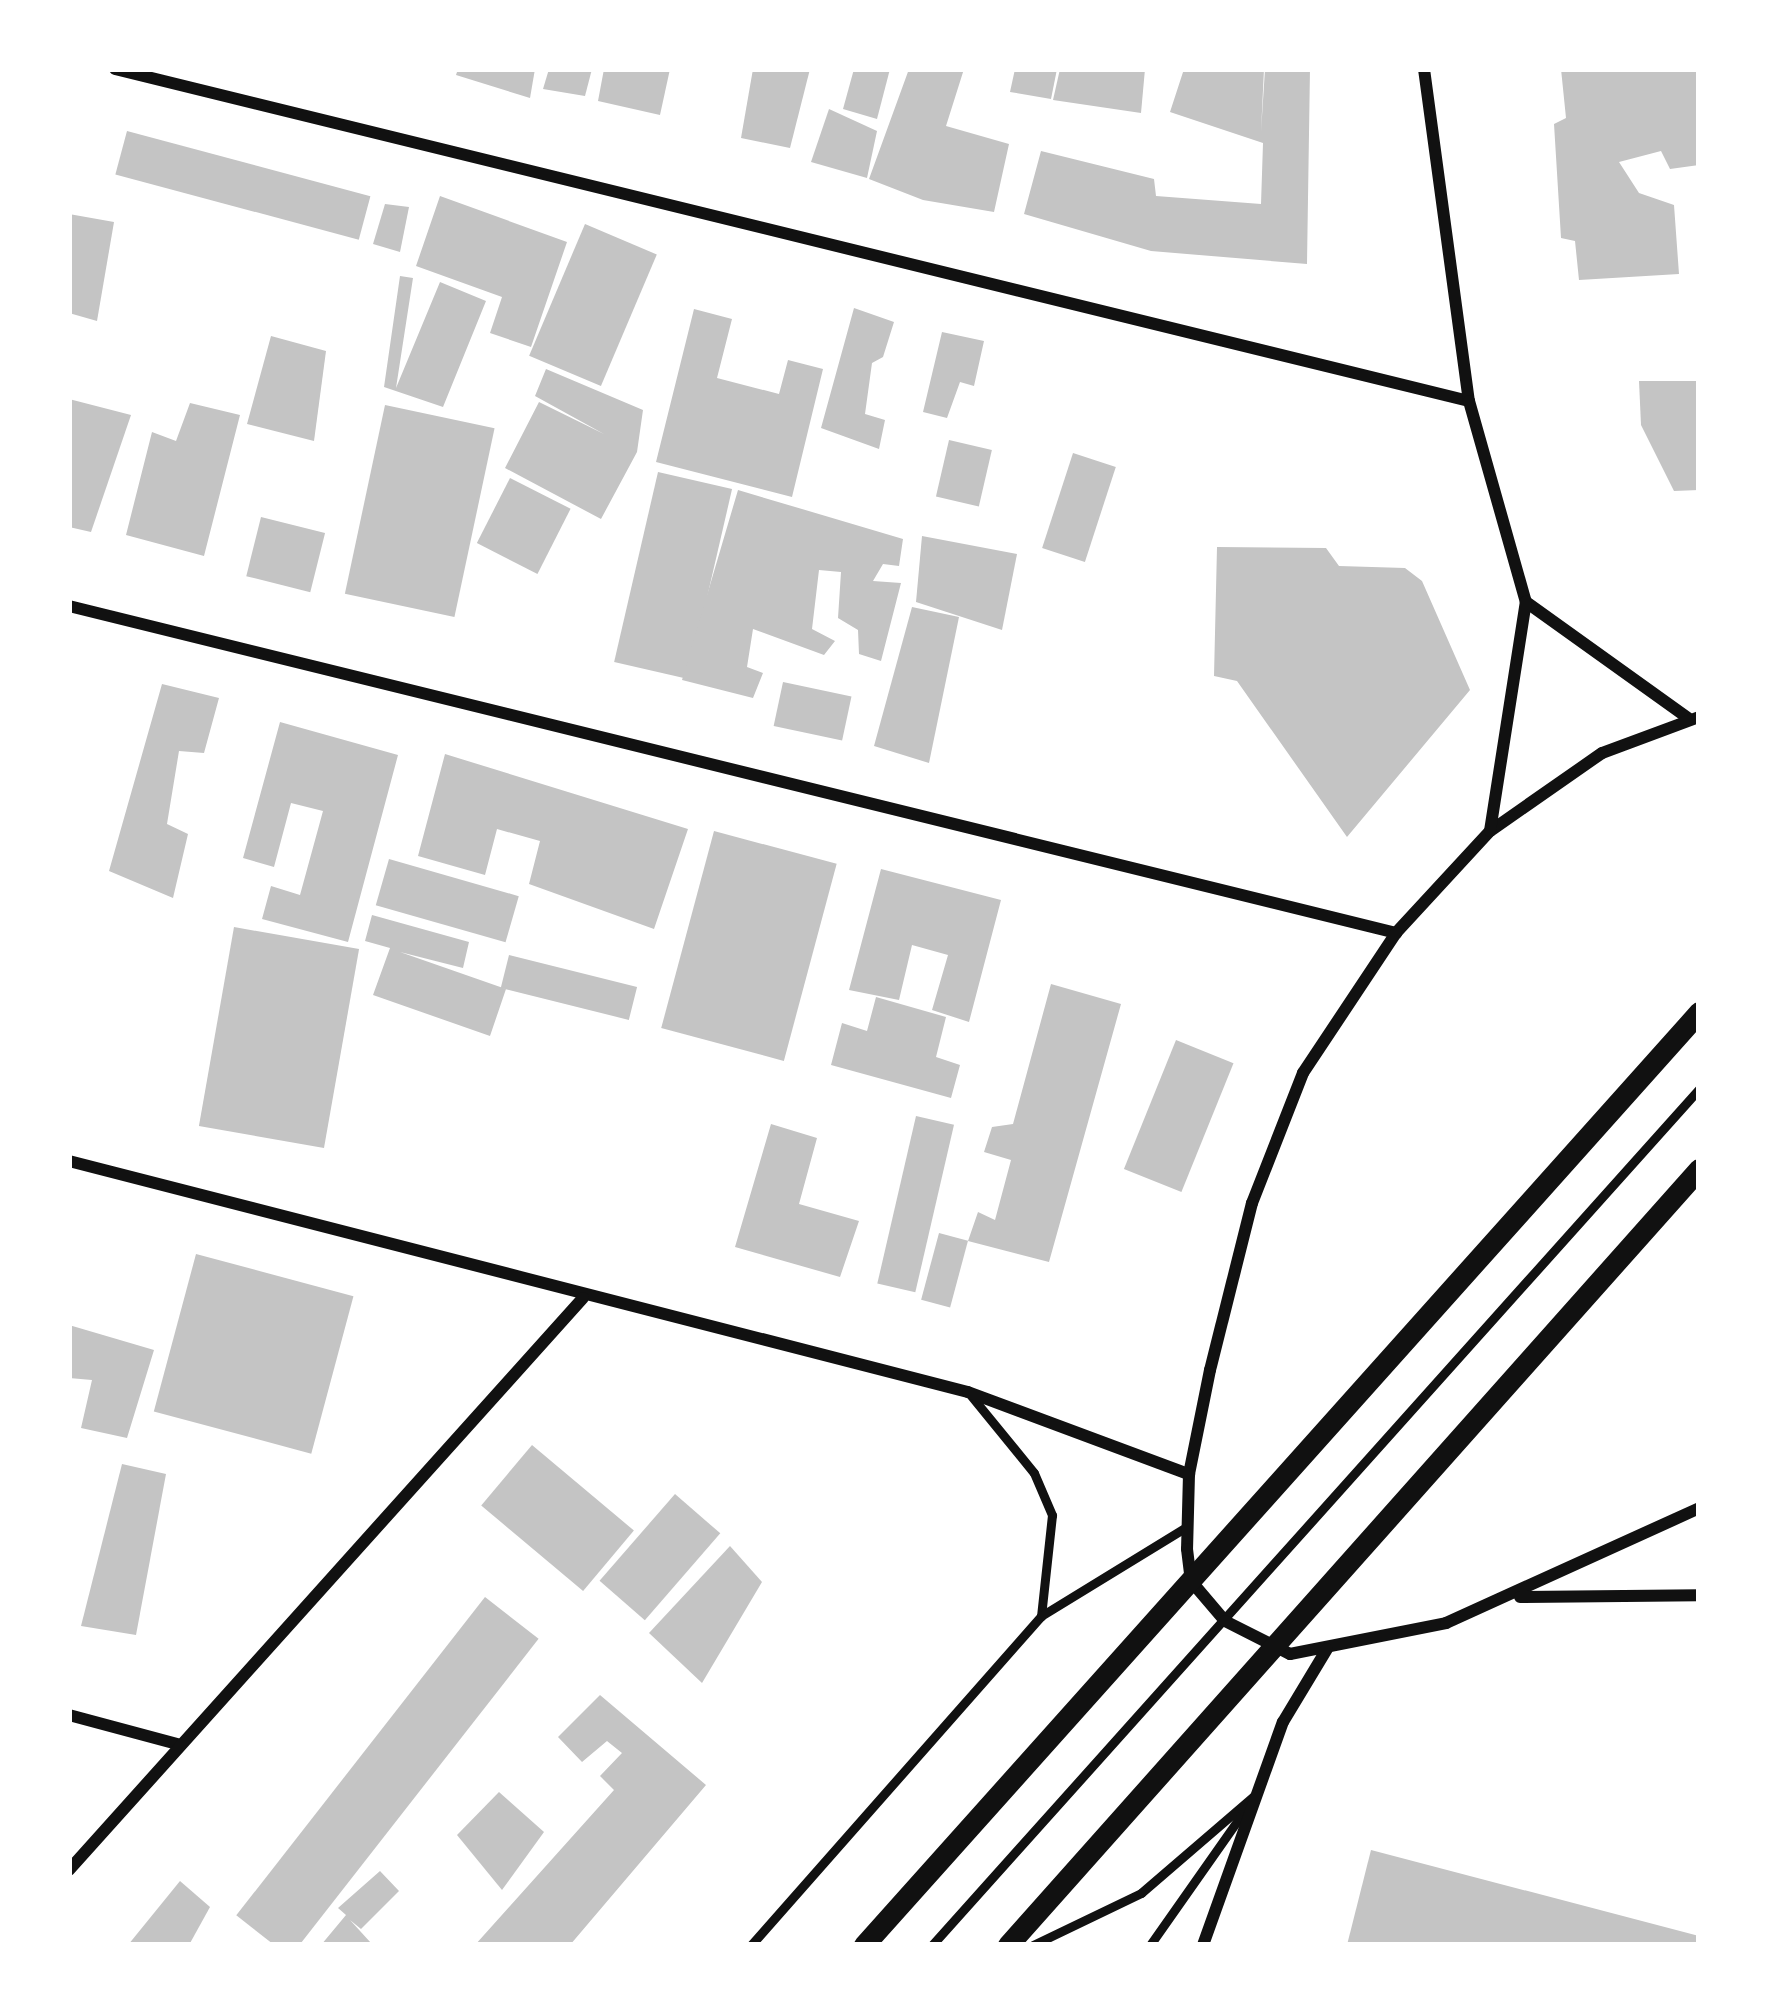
<!DOCTYPE html>
<html>
<head>
<meta charset="utf-8">
<style>
  body { margin:0 }
  #map { position:relative; width:1768px; height:2014px; overflow:hidden; background:#fff; font-family:"Alegreya Sans",sans-serif }
  div>[style] { position:absolute }
  .building>* { inset:0; background:#c4c4c4; transform-origin:0 0 }
  .service>* { height:9px; margin:-4.5px; padding:0 4.5px; transform-origin:4.5px; border-radius:4.5px; background:#111 }
  .minor>* { height:12px; margin:-6px; padding:0 6px; transform-origin:6px; border-radius:6px; background:#111 }
  .tertiary>* { height:21px; margin:-10.5px; padding:0 10.5px; transform-origin:10.5px; border-radius:10.5px; background:#111 }
  span { translate:-50% -50%; white-space:nowrap; text-align:center; line-height:1.15; -webkit-text-stroke:12px #fff; paint-order:stroke }
  .frame { position:absolute; inset:0; border:72px solid #fff; pointer-events:none }
</style>
</head>
<body>
<div id="map">
  <div class="building">
    <i style="clip-path:polygon(458px 69px,535px 69px,530px 98px,456px 75px)"></i>
    <i style="clip-path:polygon(549px 69px,592px 69px,585px 96px,543px 89px)"></i>
    <i style="clip-path:polygon(604px 69px,670px 69px,660px 115px,598px 101px)"></i>
    <i style="clip-path:polygon(753px 69px,810px 69px,790px 148px,741px 138px)"></i>
    <i style="clip-path:polygon(854px 69px,890px 69px,877px 119px,843px 109px)"></i>
    <i style="clip-path:polygon(909px 69px,964px 69px,946px 126px,1009px 144px,994px 212px,923px 200px,869px 179px)"></i>
    <i style="clip-path:polygon(1015px 69px,1057px 69px,1051px 99px,1010px 92px)"></i>
    <i style="clip-path:polygon(1060px 69px,1145px 69px,1141px 113px,1053px 100px)"></i>
    <i style="clip-path:polygon(1184px 69px,1264px 69px,1261px 132px,1265px 69px,1310px 69px,1307px 264px,1151px 251px,1024px 214px,1041px 151px,1154px 179px,1156px 196px,1261px 204px,1263px 143px,1170px 112px)"></i>
    <i style="clip-path:polygon(1561px 69px,1699px 69px,1699px 165px,1670px 169px,1661px 151px,1619px 162px,1639px 193px,1674px 205px,1679px 274px,1579px 280px,1575px 241px,1561px 238px,1554px 124px,1566px 118px)"></i>
    <i style="clip-path:polygon(829px 109px,877px 131px,867px 178px,811px 162px)"></i>
    <i style="left:127px;top:131px;width:252px;height:45px;rotate:15deg"></i>
    <i style="clip-path:polygon(440px 196px,567px 242px,531px 347px,490px 333px,502px 297px,416px 266px)"></i>
    <i style="clip-path:polygon(385px 204px,409px 207px,400px 252px,373px 244px)"></i>
    <i style="clip-path:polygon(69px 214px,114px 222px,97px 321px,69px 313px)"></i>
    <i style="left:585px;top:224px;width:78px;height:143px;rotate:23deg"></i>
    <i style="clip-path:polygon(400px 276px,413px 278px,396px 388px,440px 282px,486px 301px,443px 407px,384px 387px)"></i>
    <i style="clip-path:polygon(854px 308px,894px 322px,883px 357px,872px 363px,865px 414px,885px 420px,879px 449px,821px 428px)"></i>
    <i style="clip-path:polygon(694px 309px,732px 319px,717px 378px,779px 394px,788px 360px,823px 369px,792px 497px,656px 462px)"></i>
    <i style="clip-path:polygon(942px 332px,984px 341px,974px 386px,960px 382px,947px 418px,923px 412px)"></i>
    <i style="clip-path:polygon(271px 336px,326px 351px,314px 441px,247px 424px)"></i>
    <i style="clip-path:polygon(546px 369px,643px 410px,637px 452px,601px 519px,505px 468px,539px 402px,604px 434px,535px 396px)"></i>
    <i style="clip-path:polygon(1639px 381px,1699px 381px,1699px 490px,1674px 491px,1641px 425px)"></i>
    <i style="clip-path:polygon(69px 399px,131px 415px,91px 532px,69px 527px)"></i>
    <i style="clip-path:polygon(190px 403px,240px 415px,204px 556px,126px 535px,152px 432px,176px 441px)"></i>
    <i style="left:385px;top:405px;width:112px;height:193px;rotate:12deg"></i>
    <i style="left:949px;top:440px;width:44px;height:58px;rotate:13deg"></i>
    <i style="left:1073px;top:453px;width:45px;height:100px;rotate:18deg"></i>
    <i style="left:658px;top:472px;width:76px;height:195px;rotate:13deg"></i>
    <i style="left:510px;top:478px;width:68px;height:73px;rotate:27deg"></i>
    <i style="clip-path:polygon(738px 490px,903px 539px,899px 566px,883px 564px,873px 581px,901px 583px,881px 661px,859px 654px,858px 630px,838px 618px,841px 572px,819px 570px,812px 629px,835px 641px,824px 655px,753px 629px,747px 667px,763px 673px,753px 698px,682px 680px)"></i>
    <i style="left:261px;top:517px;width:66px;height:61px;rotate:14deg"></i>
    <i style="clip-path:polygon(922px 536px,1017px 554px,1002px 630px,916px 602px)"></i>
    <i style="clip-path:polygon(1217px 547px,1326px 548px,1339px 566px,1405px 568px,1422px 581px,1470px 690px,1347px 837px,1237px 681px,1214px 676px)"></i>
    <i style="clip-path:polygon(912px 607px,959px 617px,929px 763px,874px 746px)"></i>
    <i style="left:783px;top:682px;width:70px;height:45px;rotate:12deg"></i>
    <i style="clip-path:polygon(162px 684px,219px 698px,204px 753px,179px 751px,167px 824px,188px 834px,173px 898px,109px 871px)"></i>
    <i style="clip-path:polygon(280px 722px,398px 755px,348px 942px,262px 919px,271px 886px,300px 895px,323px 811px,291px 803px,274px 867px,243px 858px)"></i>
    <i style="clip-path:polygon(445px 754px,688px 829px,654px 929px,529px 884px,540px 841px,497px 829px,485px 875px,418px 856px)"></i>
    <i style="left:714px;top:831px;width:127px;height:204px;rotate:15deg"></i>
    <i style="left:389px;top:859px;width:135px;height:48px;rotate:16deg"></i>
    <i style="clip-path:polygon(881px 869px,1001px 900px,969px 1022px,932px 1010px,948px 955px,912px 945px,899px 1000px,849px 990px)"></i>
    <i style="clip-path:polygon(372px 915px,469px 942px,463px 968px,400px 952px,506px 989px,490px 1036px,373px 995px,390px 948px,365px 941px)"></i>
    <i style="left:234px;top:927px;width:127px;height:202px;rotate:10deg"></i>
    <i style="left:509px;top:955px;width:132px;height:34px;rotate:14deg"></i>
    <i style="clip-path:polygon(1051px 984px,1121px 1004px,1049px 1262px,968px 1241px,978px 1212px,995px 1220px,1011px 1160px,984px 1152px,992px 1127px,1013px 1124px)"></i>
    <i style="clip-path:polygon(876px 997px,946px 1017px,936px 1057px,960px 1065px,951px 1098px,831px 1065px,842px 1023px,867px 1031px)"></i>
    <i style="left:1176px;top:1040px;width:62px;height:139px;rotate:22deg"></i>
    <i style="left:916px;top:1116px;width:39px;height:172px;rotate:13deg"></i>
    <i style="clip-path:polygon(771px 1124px,817px 1138px,799px 1204px,859px 1221px,840px 1277px,735px 1247px)"></i>
    <i style="left:939px;top:1233px;width:30px;height:69px;rotate:15deg"></i>
    <i style="left:196px;top:1254px;width:163px;height:163px;rotate:15deg"></i>
    <i style="clip-path:polygon(69px 1325px,154px 1350px,127px 1438px,81px 1428px,92px 1380px,69px 1378px)"></i>
    <i style="left:532px;top:1445px;width:133px;height:79px;rotate:40deg"></i>
    <i style="clip-path:polygon(122px 1464px,166px 1474px,136px 1635px,81px 1626px)"></i>
    <i style="left:675px;top:1494px;width:60px;height:115px;rotate:41deg"></i>
    <i style="clip-path:polygon(730px 1546px,762px 1582px,702px 1683px,649px 1633px)"></i>
    <i style="left:485px;top:1597px;width:68px;height:404px;rotate:38deg"></i>
    <i style="clip-path:polygon(600px 1695px,706px 1785px,570px 1945px,475px 1945px,614px 1790px,600px 1776px,622px 1753px,607px 1741px,582px 1762px,558px 1737px)"></i>
    <i style="clip-path:polygon(499px 1792px,544px 1832px,502px 1890px,457px 1835px)"></i>
    <i style="clip-path:polygon(1371px 1850px,1699px 1936px,1699px 1945px,1347px 1945px)"></i>
    <i style="clip-path:polygon(380px 1871px,399px 1891px,361px 1929px,350px 1920px,371px 1943px,321px 1945px,346px 1915px,338px 1908px)"></i>
    <i style="clip-path:polygon(180px 1881px,210px 1907px,189px 1945px,128px 1945px)"></i>
  </div>
  <div class="service">
    <i style="left:968px;top:1392px;width:104px;rotate:50.8deg"></i>
    <i style="left:1034px;top:1473px;width:46px;rotate:66.8deg"></i>
    <i style="left:1052px;top:1515px;width:102px;rotate:96.2deg"></i>
    <i style="left:751px;top:1945px;width:439px;rotate:-48.6deg"></i>
    <i style="left:1041px;top:1616px;width:172px;rotate:-31.5deg"></i>
    <i style="left:932px;top:1945px;width:1149px;rotate:-48.14deg"></i>
    <i style="left:1033px;top:1945px;width:120px;rotate:-25.7deg"></i>
    <i style="left:1141px;top:1893px;width:150px;rotate:-40.7deg"></i>
    <i style="left:1150px;top:1945px;width:169px;rotate:-54.9deg"></i>
  </div>
  <div class="minor">
    <i style="left:115px;top:69px;width:1394px;rotate:13.78deg"></i>
    <i style="left:1424px;top:69px;width:335px;rotate:82.3deg"></i>
    <i style="left:1469px;top:401px;width:209px;rotate:74.2deg"></i>
    <i style="left:1526px;top:602px;width:199px;rotate:35.6deg"></i>
    <i style="left:69px;top:606px;width:1367px;rotate:13.84deg"></i>
    <i style="left:1699px;top:717px;width:103px;rotate:159.6deg"></i>
    <i style="left:1602px;top:753px;width:136px;rotate:145.1deg"></i>
    <i style="left:1490px;top:831px;width:139px;rotate:132.7deg"></i>
    <i style="left:1396px;top:933px;width:168px;rotate:123.6deg"></i>
    <i style="left:1303px;top:1073px;width:140px;rotate:111.4deg"></i>
    <i style="left:1252px;top:1203px;width:172px;rotate:104.1deg"></i>
    <i style="left:1210px;top:1370px;width:106px;rotate:101.4deg"></i>
    <i style="left:1189px;top:1474px;width:75px;rotate:91.5deg"></i>
    <i style="left:1187px;top:1549px;width:32px;rotate:83deg"></i>
    <i style="left:1191px;top:1581px;width:52px;rotate:49.6deg"></i>
    <i style="left:1225px;top:1621px;width:73px;rotate:26.9deg"></i>
    <i style="left:1290px;top:1654px;width:159px;rotate:-11.2deg"></i>
    <i style="left:1446px;top:1623px;width:278px;rotate:-24.4deg"></i>
    <i style="left:1490px;top:831px;width:232px;rotate:-81.1deg"></i>
    <i style="left:69px;top:1161px;width:928px;rotate:14.41deg"></i>
    <i style="left:968px;top:1392px;width:236px;rotate:20.4deg"></i>
    <i style="left:1520px;top:1597px;width:179px;rotate:-0.6deg"></i>
    <i style="left:69px;top:1715px;width:112px;rotate:15deg"></i>
    <i style="left:69px;top:1870px;width:769px;rotate:-48.06deg"></i>
    <i style="left:1203px;top:1945px;width:237px;rotate:-70.3deg"></i>
    <i style="left:1283px;top:1722px;width:85px;rotate:-58.9deg"></i>
  </div>
  <div class="tertiary">
    <i style="left:864px;top:1945px;width:1252px;rotate:-48.17deg"></i>
    <i style="left:1008px;top:1945px;width:1039px;rotate:-48.32deg"></i>
  </div>
  <div class="frame"></div>
</div>
</body>
</html>
